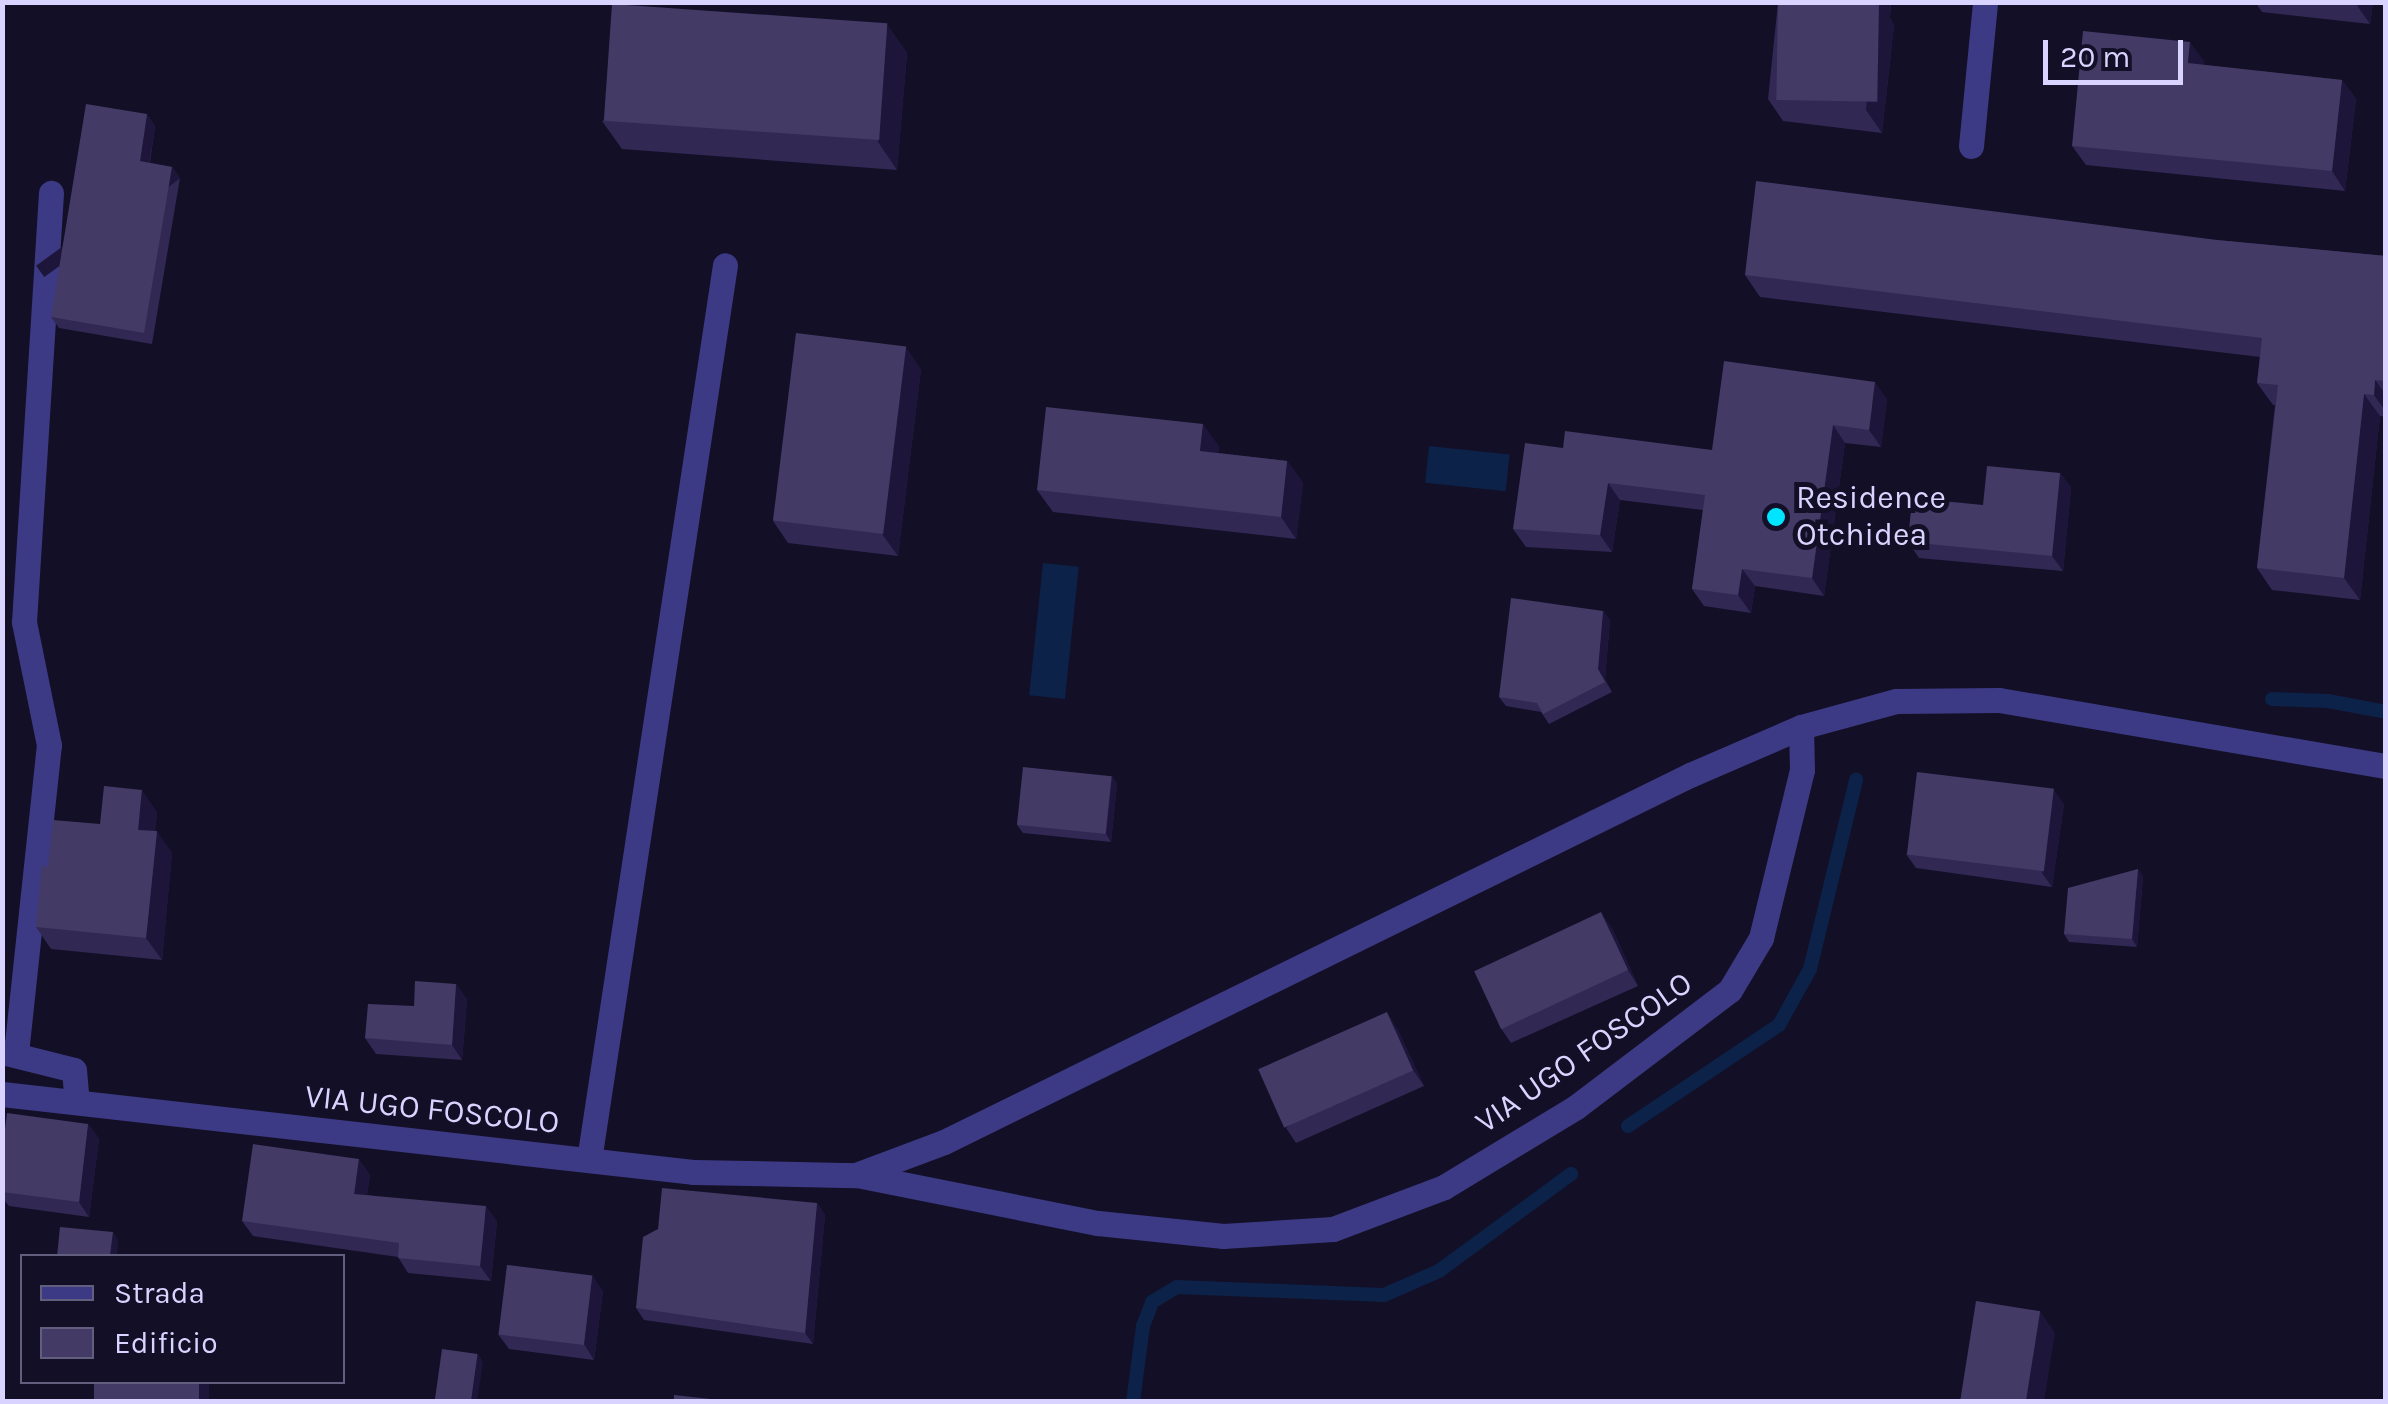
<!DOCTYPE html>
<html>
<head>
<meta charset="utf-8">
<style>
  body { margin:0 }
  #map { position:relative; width:2388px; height:1404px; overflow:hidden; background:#130f26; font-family:Karla,sans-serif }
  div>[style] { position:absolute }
  .water>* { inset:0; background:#0c2248; transform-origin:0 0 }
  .stream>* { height:14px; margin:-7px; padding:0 7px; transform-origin:7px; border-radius:7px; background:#0c2248 }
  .minor>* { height:25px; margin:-12.5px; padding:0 12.5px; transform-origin:12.5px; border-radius:12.5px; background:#3d3a85 }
  .wall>* { inset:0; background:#312854 }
  .shaded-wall>* { inset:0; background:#1d163a; transform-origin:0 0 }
  .building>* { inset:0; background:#433a66; transform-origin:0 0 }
  .dots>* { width:28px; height:28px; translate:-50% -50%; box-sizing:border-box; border:5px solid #130f26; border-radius:50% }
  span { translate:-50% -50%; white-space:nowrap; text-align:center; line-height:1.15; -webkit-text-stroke:10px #130f26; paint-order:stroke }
  .poi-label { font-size:32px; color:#d9d4ff }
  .left { translate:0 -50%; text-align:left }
  .street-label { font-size:32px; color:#d9d4ff }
  .frame { position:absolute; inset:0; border:5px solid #d9d4ff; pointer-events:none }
  .legend { position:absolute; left:20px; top:1254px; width:325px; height:130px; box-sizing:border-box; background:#130f26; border:2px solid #625e7d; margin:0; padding:12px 18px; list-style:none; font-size:30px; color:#d9d4ff }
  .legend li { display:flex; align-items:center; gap:20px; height:50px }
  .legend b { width:50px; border:2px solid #625e7d }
  .scale { position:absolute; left:2043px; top:40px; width:140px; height:45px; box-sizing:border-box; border:5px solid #d9d4ff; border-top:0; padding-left:12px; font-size:30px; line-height:35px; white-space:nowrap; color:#d9d4ff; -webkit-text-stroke:8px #130f26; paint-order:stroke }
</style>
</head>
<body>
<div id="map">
  <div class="water">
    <i style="left:1429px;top:446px;width:81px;height:37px;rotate:6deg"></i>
    <i style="left:1043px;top:563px;width:36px;height:133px;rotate:6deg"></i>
  </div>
  <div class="stream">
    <i style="left:2272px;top:699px;width:56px;rotate:2deg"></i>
    <i style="left:2328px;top:701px;width:59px;rotate:10.7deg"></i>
    <i style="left:1628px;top:1126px;width:182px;rotate:-33.8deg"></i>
    <i style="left:1779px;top:1025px;width:64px;rotate:-61deg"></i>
    <i style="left:1810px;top:969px;width:195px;rotate:-76.3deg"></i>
    <i style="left:1133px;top:1402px;width:77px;rotate:-82.5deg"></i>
    <i style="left:1143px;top:1326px;width:26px;rotate:-69deg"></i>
    <i style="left:1152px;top:1302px;width:29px;rotate:-31deg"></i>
    <i style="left:1177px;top:1287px;width:207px;rotate:2.2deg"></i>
    <i style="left:1384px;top:1295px;width:60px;rotate:-23.6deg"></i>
    <i style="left:1439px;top:1271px;width:164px;rotate:-36.3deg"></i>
  </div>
  <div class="minor">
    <i style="left:1971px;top:146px;width:145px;rotate:-84.4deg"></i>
    <i style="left:2px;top:1052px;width:74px;rotate:14deg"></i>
    <i style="left:74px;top:1070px;width:32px;rotate:85deg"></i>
    <i style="left:16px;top:1053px;width:310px;rotate:-83.9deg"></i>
    <i style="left:49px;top:745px;width:126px;rotate:-101.5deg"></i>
    <i style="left:24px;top:622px;width:430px;rotate:-86.4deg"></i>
    <i style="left:2px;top:1094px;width:695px;rotate:6.44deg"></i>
    <i style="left:693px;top:1172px;width:163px;rotate:1.1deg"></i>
    <i style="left:856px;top:1175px;width:94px;rotate:-20.6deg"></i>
    <i style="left:944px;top:1142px;width:831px;rotate:-26.2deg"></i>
    <i style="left:1690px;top:775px;width:121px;rotate:-23.4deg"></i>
    <i style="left:1801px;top:727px;width:98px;rotate:-15.3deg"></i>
    <i style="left:1896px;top:701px;width:103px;rotate:-0.6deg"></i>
    <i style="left:1999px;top:700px;width:393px;rotate:9.7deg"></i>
    <i style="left:589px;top:1160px;width:905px;rotate:-81.36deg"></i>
    <i style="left:857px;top:1175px;width:246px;rotate:11.3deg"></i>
    <i style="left:1098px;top:1223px;width:126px;rotate:5.9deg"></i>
    <i style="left:1223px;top:1236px;width:110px;rotate:-3.6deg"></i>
    <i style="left:1333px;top:1229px;width:119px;rotate:-20.7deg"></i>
    <i style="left:1444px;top:1187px;width:154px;rotate:-31.2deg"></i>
    <i style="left:1576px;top:1107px;width:193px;rotate:-37.2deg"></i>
    <i style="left:1730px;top:990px;width:61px;rotate:-59.2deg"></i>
    <i style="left:1761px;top:938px;width:173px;rotate:-76.3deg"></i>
    <i style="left:1802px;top:770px;width:43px;rotate:-91.3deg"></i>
  </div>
  <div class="wall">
    <i style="clip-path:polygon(1778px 2px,1891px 2px,1890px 18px,1894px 25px,1882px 133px,1783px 121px,1768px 99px)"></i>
    <i style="clip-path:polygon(2255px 2px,2373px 2px,2370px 24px,2262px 12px)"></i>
    <i style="clip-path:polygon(887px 25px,907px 53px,897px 170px,622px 149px,602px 121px)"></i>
    <i style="clip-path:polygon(2204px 61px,2203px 65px,2342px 80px,2356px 99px,2345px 191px,2086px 165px,2072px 146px)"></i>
    <i style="clip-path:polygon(147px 114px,155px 126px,150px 163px,172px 167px,180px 178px,152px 344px,59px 328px,51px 317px)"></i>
    <i style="clip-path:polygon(2217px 240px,2386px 256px,2386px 417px,2380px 416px,2360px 600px,2272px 590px,2257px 568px,2275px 405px,2273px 405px,2257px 383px,2260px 357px,1760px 297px,1745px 275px)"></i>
    <i style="clip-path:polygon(921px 369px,898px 556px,788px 543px,773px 521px)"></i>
    <i style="clip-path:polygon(1887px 399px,1881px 447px,1845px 443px,1824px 596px,1755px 586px,1751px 613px,1704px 606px,1692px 589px,1703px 510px,1620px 500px,1612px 552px,1526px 547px,1513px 529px,1563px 448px,1712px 450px)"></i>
    <i style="clip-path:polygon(1219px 446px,1218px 453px,1287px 461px,1303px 483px,1296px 539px,1053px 512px,1037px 490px)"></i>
    <i style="clip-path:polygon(2060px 473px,2071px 488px,2063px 571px,1919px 558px,1908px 542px,1983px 505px)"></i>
    <i style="clip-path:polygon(1603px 611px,1610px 620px,1605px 679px,1612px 692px,1549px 724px,1541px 712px,1506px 706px,1499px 697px)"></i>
    <i style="clip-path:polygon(1112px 776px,1117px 784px,1111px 842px,1023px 833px,1017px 825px)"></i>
    <i style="clip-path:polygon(2064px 804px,2052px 887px,1916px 868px,1906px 854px)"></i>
    <i style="clip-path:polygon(157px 812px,155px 831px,172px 853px,162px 960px,51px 949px,36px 927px,100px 824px)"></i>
    <i style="clip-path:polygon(2138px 869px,2143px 877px,2137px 947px,2069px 942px,2064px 934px)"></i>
    <i style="clip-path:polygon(1612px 928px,1638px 986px,1511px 1043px,1500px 1027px)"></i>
    <i style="clip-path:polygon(456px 984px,467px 1000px,462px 1060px,376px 1054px,365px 1038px,414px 1006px)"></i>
    <i style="clip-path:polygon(1397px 1028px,1424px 1086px,1296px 1143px,1286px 1128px)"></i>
    <i style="clip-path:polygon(88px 1124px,99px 1139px,89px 1217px,9px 1206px,2px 1198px,2px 1153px)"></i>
    <i style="clip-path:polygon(370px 1174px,367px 1195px,497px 1221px,491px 1281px,408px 1273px,398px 1257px,253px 1236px,242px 1221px)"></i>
    <i style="clip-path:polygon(817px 1203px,825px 1215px,813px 1344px,644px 1320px,636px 1308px)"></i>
    <i style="clip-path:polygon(603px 1291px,594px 1360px,509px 1349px,498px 1334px)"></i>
  </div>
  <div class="shaded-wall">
    <i style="clip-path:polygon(1874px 2px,1891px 2px,1890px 18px,1894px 25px,1882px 133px,1866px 110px)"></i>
    <i style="clip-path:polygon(2356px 2px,2373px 2px,2370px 24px,2356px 4px)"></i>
    <i style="clip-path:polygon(887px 25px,907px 53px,897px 170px,878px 142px)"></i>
    <i style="clip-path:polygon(2190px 42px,2204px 61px,2202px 82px,2188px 63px)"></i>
    <i style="clip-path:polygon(2342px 80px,2356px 99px,2345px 191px,2332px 171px)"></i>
    <i style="clip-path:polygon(147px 114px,155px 126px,148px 172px,140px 161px)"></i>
    <i style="left:172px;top:167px;width:14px;height:168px;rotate:54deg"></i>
    <i style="clip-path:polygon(906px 347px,921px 369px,898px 556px,882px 534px)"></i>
    <i style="clip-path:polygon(2375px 380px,2386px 395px,2386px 412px,2374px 395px)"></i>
    <i style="clip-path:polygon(1875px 382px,1887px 399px,1881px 447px,1869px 430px)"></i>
    <i style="clip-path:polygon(2364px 394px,2380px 416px,2360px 600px,2344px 578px)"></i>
    <i style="clip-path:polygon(1203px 424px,1219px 446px,1216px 473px,1200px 451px)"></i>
    <i style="clip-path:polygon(1833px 425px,1845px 443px,1824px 596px,1812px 578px)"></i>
    <i style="clip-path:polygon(1287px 461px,1303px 483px,1296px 539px,1281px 517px)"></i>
    <i style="clip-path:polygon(2060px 473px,2071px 488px,2063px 571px,2052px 556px)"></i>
    <i style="clip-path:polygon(1608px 483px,1620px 500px,1612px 552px,1600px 535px)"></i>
    <i style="clip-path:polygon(1742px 569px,1755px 586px,1751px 613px,1738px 595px)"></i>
    <i style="clip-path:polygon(1603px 611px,1610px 620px,1605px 679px,1612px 692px,1598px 669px)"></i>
    <i style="clip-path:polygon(1112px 776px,1117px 784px,1111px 842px,1106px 834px)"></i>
    <i style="clip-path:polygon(142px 790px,157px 812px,153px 852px,138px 830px)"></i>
    <i style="clip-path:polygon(2054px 790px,2064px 804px,2052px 887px,2042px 873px)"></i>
    <i style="clip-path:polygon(157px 831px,172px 853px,162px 960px,146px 938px)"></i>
    <i style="clip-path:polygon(2138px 869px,2143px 877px,2137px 947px,2132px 939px)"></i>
    <i style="clip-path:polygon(1601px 912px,1612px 928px,1638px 986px,1628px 970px)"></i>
    <i style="clip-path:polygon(456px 984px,467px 1000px,462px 1060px,452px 1045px)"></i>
    <i style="clip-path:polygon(1387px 1012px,1397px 1028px,1424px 1086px,1413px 1070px)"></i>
    <i style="clip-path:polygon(88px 1124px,99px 1139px,89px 1217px,79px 1202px)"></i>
    <i style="clip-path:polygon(359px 1159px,370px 1174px,365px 1209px,354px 1194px)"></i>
    <i style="clip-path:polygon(817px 1203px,825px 1215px,813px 1344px,805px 1333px)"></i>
    <i style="clip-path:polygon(486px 1206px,497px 1221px,491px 1281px,480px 1266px)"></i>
    <i style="clip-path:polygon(113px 1232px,118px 1240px,117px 1256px,110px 1256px)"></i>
    <i style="clip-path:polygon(592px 1275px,603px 1291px,594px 1360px,584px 1344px)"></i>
    <i style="clip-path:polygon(2040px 1311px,2055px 1333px,2044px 1402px,2025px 1402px)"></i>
    <i style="clip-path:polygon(478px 1354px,483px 1362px,477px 1402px,471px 1402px)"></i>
    <i style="left:199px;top:1382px;width:10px;height:20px"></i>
  </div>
  <div class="building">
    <i style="left:1778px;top:2px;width:101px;height:98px;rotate:1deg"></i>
    <i style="left:612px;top:4px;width:276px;height:117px;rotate:4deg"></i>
    <i style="clip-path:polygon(2083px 31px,2190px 42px,2188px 63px,2342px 80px,2332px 171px,2072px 146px)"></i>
    <i style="clip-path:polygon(86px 104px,147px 114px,140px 161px,172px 167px,144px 333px,51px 317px)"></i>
    <i style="clip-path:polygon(1756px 181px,2217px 240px,2386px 256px,2386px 381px,2375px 380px,2374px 395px,2364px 394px,2344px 578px,2257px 568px,2278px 385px,2257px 383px,2262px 338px,1745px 275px)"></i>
    <i style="left:796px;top:333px;width:111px;height:189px;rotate:7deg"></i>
    <i style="clip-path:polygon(1724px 361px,1875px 382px,1869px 430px,1833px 425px,1812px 578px,1742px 569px,1738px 595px,1692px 589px,1705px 495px,1608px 483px,1600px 535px,1513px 529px,1525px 443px,1563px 448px,1565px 431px,1712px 450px)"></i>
    <i style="clip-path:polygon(1046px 407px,1203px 424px,1200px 451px,1287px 461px,1281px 517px,1037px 490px)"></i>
    <i style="clip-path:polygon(1987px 466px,2060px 473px,2052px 556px,1908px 542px,1912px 498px,1983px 505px)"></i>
    <i style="clip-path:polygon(1511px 598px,1603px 611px,1598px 669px,1605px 682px,1543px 714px,1537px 703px,1499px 697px)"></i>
    <i style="left:1023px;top:767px;width:89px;height:58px;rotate:6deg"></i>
    <i style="left:1917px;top:772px;width:138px;height:83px;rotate:7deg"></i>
    <i style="clip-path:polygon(104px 786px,142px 790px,138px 830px,157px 831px,146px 938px,36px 927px,42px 866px,48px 867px,53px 820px,100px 824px)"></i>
    <i style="clip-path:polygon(2138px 869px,2132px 939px,2064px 934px,2068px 888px)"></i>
    <i style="left:1601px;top:912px;width:64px;height:140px;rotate:65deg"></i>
    <i style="clip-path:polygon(415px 981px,456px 984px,452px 1045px,365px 1038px,368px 1004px,414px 1006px)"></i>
    <i style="left:1387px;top:1012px;width:64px;height:141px;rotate:66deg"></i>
    <i style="clip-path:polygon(7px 1113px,88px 1124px,79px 1202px,2px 1192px,2px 1153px)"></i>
    <i style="clip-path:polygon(253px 1144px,359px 1159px,354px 1194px,486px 1206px,480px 1266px,398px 1258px,399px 1243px,242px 1221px)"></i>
    <i style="clip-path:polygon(662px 1188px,817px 1203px,805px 1333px,636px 1308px,643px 1237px,658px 1229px)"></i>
    <i style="clip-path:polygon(60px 1227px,113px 1232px,110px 1256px,57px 1256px)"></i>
    <i style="left:507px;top:1265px;width:86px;height:70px;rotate:7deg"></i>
    <i style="left:1976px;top:1301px;width:65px;height:102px;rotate:9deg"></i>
    <i style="left:442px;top:1349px;width:36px;height:54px;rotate:8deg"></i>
    <i style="left:94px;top:1382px;width:105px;height:20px"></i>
    <i style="clip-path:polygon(674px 1395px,729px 1401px,674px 1402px)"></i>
  </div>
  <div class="dots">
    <i style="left:1776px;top:517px;background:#00e5ff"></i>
  </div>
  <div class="poi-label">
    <span class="left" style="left:1796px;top:517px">Residence<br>Otchidea</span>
  </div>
  <div class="street-label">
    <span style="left:1584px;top:1053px;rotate:-35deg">VIA UGO FOSCOLO</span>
    <span style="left:432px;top:1110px;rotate:6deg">VIA UGO FOSCOLO</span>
  </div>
  <div class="frame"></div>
  <ul class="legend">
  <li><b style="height:12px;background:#3d3a85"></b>Strada</li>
  <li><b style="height:28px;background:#433a66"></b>Edificio</li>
  </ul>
  <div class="scale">20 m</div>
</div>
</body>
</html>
